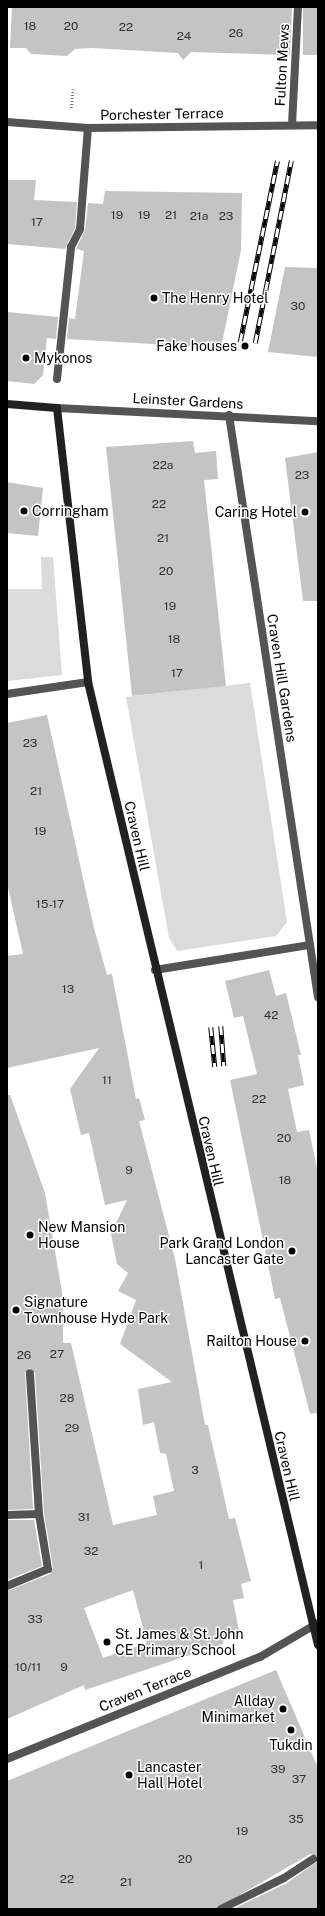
<!DOCTYPE html>
<html>
<head>
<meta charset="utf-8">
<style>
  body { margin:0 }
  #map { position:relative; width:325px; height:1916px; overflow:hidden; background:#fff; font-family:"Public Sans",sans-serif }
  div>[style] { position:absolute }
  .green>* { inset:0; background:#dbdbdb }
  .building>* { inset:0; background:#c4c4c4; transform-origin:0 0 }
  .path>* { height:2.5px; margin-top:-1.25px; transform-origin:0; background:repeating-linear-gradient(90deg,#767676 0 1px,transparent 0 3px) }
  .street>* { height:8px; margin:-4px; padding:0 4px; transform-origin:4px; border-radius:4px; background:#545454 }
  .secondary>* { height:8px; margin:-4px; padding:0 4px; transform-origin:4px; border-radius:4px; background:#212121 }
  .rail>* { height:4.5px; margin-top:-2.25px; transform-origin:0; background:repeating-linear-gradient(90deg,#fff 0 9px,#000 0 18px); box-sizing:border-box; border-block:1px solid #000 }
  .dots>* { width:11px; height:11px; translate:-50% -50%; box-sizing:border-box; border:2px solid #fff; border-radius:50% }
  span { translate:-50% -50%; white-space:nowrap; text-align:center; line-height:1.15; -webkit-text-stroke:3px #fff; paint-order:stroke }
  .number-label { font-size:12px; color:#313131 }
  .number-label span { -webkit-text-stroke-width:0 }
  .street-label { font-size:14px; color:#000 }
  .poi-label { font-size:14px; color:#000 }
  .left { translate:0 -50%; text-align:left }
  .right { translate:-100% -50%; text-align:right }
  .frame { position:absolute; inset:0; border:8px solid #000; pointer-events:none }
</style>
</head>
<body>
<div id="map">
  <div class="green">
    <i style="clip-path:polygon(41px 557px,53px 557px,62px 675px,7px 681px,7px 589px,42px 589px)"></i>
    <i style="clip-path:polygon(250px 683px,287px 922px,276px 936px,177px 951px,169px 938px,126px 697px)"></i>
  </div>
  <div class="building">
    <i style="clip-path:polygon(12px 7px,292px 7px,290px 55px,191px 52px,183px 60px,178px 53px,92px 48px,75px 49px,67px 56px,31px 54px,26px 48px,10px 48px)"></i>
    <i style="left:303px;top:7px;width:15px;height:48px"></i>
    <i style="clip-path:polygon(7px 180px,36px 180px,34px 200px,77px 202px,75px 228px,65px 249px,7px 244px)"></i>
    <i style="clip-path:polygon(105px 191px,242px 193px,241px 250px,221px 348px,67px 339px,69px 318px,75px 319px,84px 251px,76px 249px,85px 230px,88px 203px,103px 204px)"></i>
    <i style="clip-path:polygon(285px 267px,318px 268px,318px 357px,268px 352px)"></i>
    <i style="clip-path:polygon(7px 312px,58px 317px,56px 339px,47px 338px,43px 375px,34px 384px,7px 381px)"></i>
    <i style="clip-path:polygon(193px 441px,195px 453px,216px 451px,218px 479px,204px 480px,226px 686px,132px 696px,106px 447px)"></i>
    <i style="clip-path:polygon(318px 452px,318px 601px,303px 601px,285px 458px)"></i>
    <i style="clip-path:polygon(7px 482px,43px 488px,38px 536px,7px 533px)"></i>
    <i style="clip-path:polygon(evenodd,47px 715px,94px 928px,107px 975px,112px 974px,136px 1099px,139px 1098px,145px 1120px,139px 1121px,175px 1259px,205px 1425px,208px 1425px,229px 1519px,235px 1518px,251px 1581px,241px 1584px,244px 1598px,233px 1600px,239px 1631px,225px 1635px,223px 1644px,85px 1690px,84px 1685px,7px 1719px,7px 1591px,50px 1574px,53px 1568px,44px 1513px,35px 1373px,30px 1368px,25px 1373px,33px 1509px,7px 1510px,7px 1095px,10px 1095px,45px 1193px,63px 1298px,63px 1343px,71px 1343px,113px 1525px,157px 1515px,153px 1496px,174px 1491px,166px 1454px,160px 1453px,154px 1422px,143px 1425px,138px 1389px,172px 1382px,120px 1344px,136px 1300px,118px 1291px,128px 1273px,117px 1264px,111px 1234px,127px 1200px,105px 1205px,89px 1133px,81px 1135px,70px 1089px,99px 1048px,7px 1068px,7px 956px,23px 954px,7px 883px,7px 723px,47px 715px,133px 1590px,147px 1643px,103px 1658px,84px 1608px,133px 1590px)"></i>
    <i style="clip-path:polygon(269px 970px,276px 996px,286px 993px,301px 1055px,298px 1055px,304px 1085px,288px 1089px,297px 1132px,309px 1130px,318px 1173px,318px 1413px,310px 1414px,280px 1298px,275px 1299px,230px 1080px,257px 1074px,243px 1016px,234px 1018px,225px 981px)"></i>
    <i style="clip-path:polygon(7px 1520px,34px 1520px,42px 1566px,7px 1580px)"></i>
    <i style="clip-path:polygon(276px 1670px,318px 1768px,318px 1857px,310px 1854px,216px 1909px,7px 1909px,7px 1781px)"></i>
    <i style="clip-path:polygon(318px 1861px,318px 1909px,233px 1909px,287px 1883px)"></i>
  </div>
  <div class="path">
    <i style="left:71px;top:108px;width:19px;rotate:-84deg"></i>
  </div>
  <div class="street">
    <i style="left:7px;top:122px;width:81px;rotate:4.2deg"></i>
    <i style="left:88px;top:128px;width:230px;rotate:-0.7deg"></i>
    <i style="left:292px;top:125px;width:118px;rotate:-87.1deg"></i>
    <i style="left:57px;top:379px;width:133px;rotate:-83.9deg"></i>
    <i style="left:71px;top:247px;width:20px;rotate:-63deg"></i>
    <i style="left:80px;top:229px;width:101px;rotate:-85.5deg"></i>
    <i style="left:57px;top:408px;width:261px;rotate:2.9deg"></i>
    <i style="left:229px;top:415px;width:589px;rotate:81.31deg"></i>
    <i style="left:7px;top:694px;width:82px;rotate:-8.4deg"></i>
    <i style="left:155px;top:970px;width:157px;rotate:-9.2deg"></i>
    <i style="left:7px;top:1515px;width:32px;rotate:-2deg"></i>
    <i style="left:7px;top:1586px;width:44px;rotate:-22.5deg"></i>
    <i style="left:48px;top:1569px;width:56px;rotate:-99.3deg"></i>
    <i style="left:39px;top:1514px;width:141px;rotate:-93.7deg"></i>
    <i style="left:7px;top:1759px;width:273px;rotate:-22deg"></i>
    <i style="left:260px;top:1657px;width:67px;rotate:-30.4deg"></i>
    <i style="left:221px;top:1909px;width:70px;rotate:-26.2deg"></i>
    <i style="left:284px;top:1878px;width:35px;rotate:-33deg"></i>
  </div>
  <div class="secondary">
    <i style="left:7px;top:404px;width:50px;rotate:4.6deg"></i>
    <i style="left:57px;top:408px;width:276px;rotate:83.5deg"></i>
    <i style="left:88px;top:682px;width:990px;rotate:76.57deg"></i>
  </div>
  <div class="rail">
    <i style="left:240px;top:342px;width:185px;rotate:-78.4deg"></i>
    <i style="left:255px;top:343px;width:186px;rotate:-78.8deg"></i>
    <i style="left:221px;top:1026px;width:40px;rotate:85.7deg"></i>
    <i style="left:211px;top:1027px;width:40px;rotate:84.3deg"></i>
  </div>
  <div class="dots">
    <i style="left:154px;top:298px;background:#000"></i>
    <i style="left:245px;top:346px;background:#000"></i>
    <i style="left:26px;top:358px;background:#000"></i>
    <i style="left:24px;top:511px;background:#000"></i>
    <i style="left:305px;top:512px;background:#000"></i>
    <i style="left:30px;top:1235px;background:#000"></i>
    <i style="left:292px;top:1251px;background:#000"></i>
    <i style="left:16px;top:1310px;background:#000"></i>
    <i style="left:305px;top:1341px;background:#000"></i>
    <i style="left:107px;top:1642px;background:#000"></i>
    <i style="left:283px;top:1709px;background:#000"></i>
    <i style="left:291px;top:1730px;background:#000"></i>
    <i style="left:129px;top:1775px;background:#000"></i>
  </div>
  <div class="number-label">
    <span style="left:30px;top:27px">18</span>
    <span style="left:71px;top:27px">20</span>
    <span style="left:126px;top:28px">22</span>
    <span style="left:236px;top:34px">26</span>
    <span style="left:184px;top:37px">24</span>
    <span style="left:117px;top:216px">19</span>
    <span style="left:144px;top:216px">19</span>
    <span style="left:171px;top:216px">21</span>
    <span style="left:199px;top:217px">21a</span>
    <span style="left:226px;top:217px">23</span>
    <span style="left:37px;top:223px">17</span>
    <span style="left:298px;top:307px">30</span>
    <span style="left:163px;top:466px">22a</span>
    <span style="left:302px;top:476px">23</span>
    <span style="left:159px;top:505px">22</span>
    <span style="left:163px;top:539px">21</span>
    <span style="left:166px;top:572px">20</span>
    <span style="left:170px;top:607px">19</span>
    <span style="left:174px;top:640px">18</span>
    <span style="left:177px;top:674px">17</span>
    <span style="left:30px;top:744px">23</span>
    <span style="left:36px;top:792px">21</span>
    <span style="left:40px;top:832px">19</span>
    <span style="left:50px;top:905px">15-17</span>
    <span style="left:68px;top:990px">13</span>
    <span style="left:271px;top:1016px">42</span>
    <span style="left:107px;top:1081px">11</span>
    <span style="left:259px;top:1100px">22</span>
    <span style="left:284px;top:1139px">20</span>
    <span style="left:129px;top:1171px">9</span>
    <span style="left:285px;top:1181px">18</span>
    <span style="left:57px;top:1355px">27</span>
    <span style="left:24px;top:1356px">26</span>
    <span style="left:67px;top:1399px">28</span>
    <span style="left:72px;top:1429px">29</span>
    <span style="left:195px;top:1471px">3</span>
    <span style="left:84px;top:1518px">31</span>
    <span style="left:91px;top:1552px">32</span>
    <span style="left:201px;top:1566px">1</span>
    <span style="left:35px;top:1620px">33</span>
    <span style="left:28px;top:1668px">10/11</span>
    <span style="left:64px;top:1668px">9</span>
    <span style="left:278px;top:1770px">39</span>
    <span style="left:299px;top:1780px">37</span>
    <span style="left:296px;top:1820px">35</span>
    <span style="left:242px;top:1832px">19</span>
    <span style="left:185px;top:1860px">20</span>
    <span style="left:67px;top:1880px">22</span>
    <span style="left:126px;top:1883px">21</span>
  </div>
  <div class="street-label">
    <span style="left:282px;top:65px;rotate:-87deg">Fulton Mews</span>
    <span style="left:162px;top:114px;rotate:-1deg">Porchester Terrace</span>
    <span style="left:188px;top:401px;rotate:3deg">Leinster Gardens</span>
    <span style="left:282px;top:678px;rotate:81deg">Craven Hill Gardens</span>
    <span style="left:137px;top:836px;rotate:77deg">Craven Hill</span>
    <span style="left:211px;top:1151px;rotate:77deg">Craven Hill</span>
    <span style="left:287px;top:1466px;rotate:77deg">Craven Hill</span>
    <span style="left:145px;top:1689px;rotate:-22deg">Craven Terrace</span>
  </div>
  <div class="poi-label">
    <span class="left" style="left:162px;top:298px">The Henry Hotel</span>
    <span class="right" style="left:237px;top:346px">Fake houses</span>
    <span class="left" style="left:34px;top:358px">Mykonos</span>
    <span class="left" style="left:32px;top:511px">Corringham</span>
    <span class="right" style="left:297px;top:512px">Caring Hotel</span>
    <span class="left" style="left:38px;top:1235px">New Mansion<br>House</span>
    <span class="right" style="left:284px;top:1251px">Park Grand London<br>Lancaster Gate</span>
    <span class="left" style="left:24px;top:1310px">Signature<br>Townhouse Hyde Park</span>
    <span class="right" style="left:297px;top:1341px">Railton House</span>
    <span class="left" style="left:115px;top:1642px">St. James &amp; St. John<br>CE Primary School</span>
    <span class="right" style="left:275px;top:1709px">Allday<br>Minimarket</span>
    <span style="left:291px;top:1745px">Tukdin</span>
    <span class="left" style="left:137px;top:1775px">Lancaster<br>Hall Hotel</span>
  </div>
  <div class="frame"></div>
</div>
</body>
</html>
